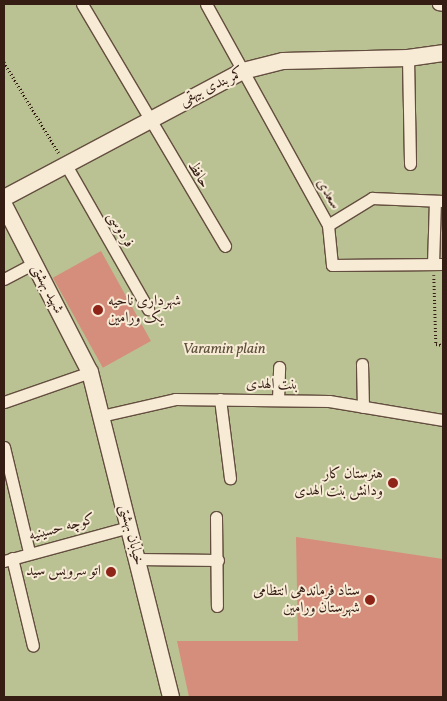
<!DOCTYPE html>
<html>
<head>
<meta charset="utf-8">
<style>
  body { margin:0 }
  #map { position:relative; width:447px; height:701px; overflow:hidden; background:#f3e0c0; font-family:Vollkorn,Amiri,serif }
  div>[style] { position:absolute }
  .green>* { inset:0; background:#bac293; transform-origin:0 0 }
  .building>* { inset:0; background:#d58e7c; transform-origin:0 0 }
  .path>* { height:2.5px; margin-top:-1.25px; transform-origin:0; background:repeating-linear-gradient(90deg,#351d14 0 1px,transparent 0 3.5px) }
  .roads { filter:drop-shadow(1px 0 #644e3f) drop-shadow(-1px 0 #644e3f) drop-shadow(0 1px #644e3f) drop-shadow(0 -1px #644e3f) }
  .street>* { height:11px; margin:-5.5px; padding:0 5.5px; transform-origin:5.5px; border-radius:5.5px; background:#f7ebd6 }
  .secondary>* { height:16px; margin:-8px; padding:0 8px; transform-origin:8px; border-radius:8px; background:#f7ebd6 }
  .dots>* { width:14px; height:14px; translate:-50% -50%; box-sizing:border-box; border:2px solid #f7ebd6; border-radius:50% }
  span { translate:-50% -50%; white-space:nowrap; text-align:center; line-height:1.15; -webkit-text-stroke:4px #f7ebd6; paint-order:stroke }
  .street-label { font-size:15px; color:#351d14 }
  .poi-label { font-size:15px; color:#351d14 }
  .left { translate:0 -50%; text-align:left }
  .right { translate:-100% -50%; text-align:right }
  .park-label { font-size:15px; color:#5d4f3a; font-style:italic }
  .frame { position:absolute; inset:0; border:5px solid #351d14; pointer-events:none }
</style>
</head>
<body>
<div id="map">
  <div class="green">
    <i style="left:4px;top:4px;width:439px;height:693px"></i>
  </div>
  <div class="building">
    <i style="left:101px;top:251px;width:103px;height:55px;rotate:61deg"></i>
    <i style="clip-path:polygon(296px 537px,443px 559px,443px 697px,189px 697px,177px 641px,298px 641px)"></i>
  </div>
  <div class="path">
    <i style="left:4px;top:62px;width:106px;rotate:58.9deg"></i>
    <i style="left:434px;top:275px;width:69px;rotate:88.3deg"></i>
    <i style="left:436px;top:344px;width:7px;rotate:8deg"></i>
  </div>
  <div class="roads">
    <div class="street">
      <i style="left:82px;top:4px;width:281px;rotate:59.4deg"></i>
      <i style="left:206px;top:4px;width:252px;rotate:61.1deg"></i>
      <i style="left:328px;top:225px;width:40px;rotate:84.3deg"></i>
      <i style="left:332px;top:265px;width:111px;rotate:-0.5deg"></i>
      <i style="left:438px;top:4px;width:5px;rotate:11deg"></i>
      <i style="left:408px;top:58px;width:106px;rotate:88.9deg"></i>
      <i style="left:66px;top:165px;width:166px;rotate:60.3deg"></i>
      <i style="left:328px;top:225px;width:52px;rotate:-31.5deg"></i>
      <i style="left:372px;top:198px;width:71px;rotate:2.4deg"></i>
      <i style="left:433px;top:264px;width:63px;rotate:-88.2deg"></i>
      <i style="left:4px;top:279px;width:34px;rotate:-28deg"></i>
      <i style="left:362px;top:364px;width:43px;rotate:88.7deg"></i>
      <i style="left:220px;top:399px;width:80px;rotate:82.8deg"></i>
      <i style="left:278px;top:400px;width:33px;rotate:-88deg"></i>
      <i style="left:4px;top:402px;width:91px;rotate:-19.2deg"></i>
      <i style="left:101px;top:416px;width:76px;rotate:-12.9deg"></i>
      <i style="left:175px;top:399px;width:154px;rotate:0.7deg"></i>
      <i style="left:329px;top:401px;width:116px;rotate:9.5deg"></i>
      <i style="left:4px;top:447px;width:108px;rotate:76.6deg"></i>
      <i style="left:216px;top:517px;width:89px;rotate:89.4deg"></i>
      <i style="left:12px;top:558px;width:90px;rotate:76.6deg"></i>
      <i style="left:137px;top:559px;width:81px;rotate:0.7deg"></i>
      <i style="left:4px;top:561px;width:130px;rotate:-15.2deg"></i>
    </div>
    <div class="secondary">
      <i style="left:4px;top:198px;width:271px;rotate:-28deg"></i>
      <i style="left:243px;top:71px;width:41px;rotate:-14deg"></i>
      <i style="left:283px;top:61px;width:125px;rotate:-1.4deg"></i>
      <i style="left:408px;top:58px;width:35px;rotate:-8deg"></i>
      <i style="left:4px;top:205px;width:188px;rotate:62.8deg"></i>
      <i style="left:90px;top:372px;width:335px;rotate:76deg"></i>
    </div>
  </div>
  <div class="dots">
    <i style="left:98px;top:310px;background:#8f2418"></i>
    <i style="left:393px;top:483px;background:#8f2418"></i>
    <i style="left:111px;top:572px;background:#8f2418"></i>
    <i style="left:370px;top:600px;background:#8f2418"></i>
  </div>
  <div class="street-label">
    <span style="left:212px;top:87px;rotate:-25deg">کمربندی بیهقی</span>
    <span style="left:198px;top:175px;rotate:58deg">حافظ</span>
    <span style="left:328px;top:194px;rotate:61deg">سعدی</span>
    <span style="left:120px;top:230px;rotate:60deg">فردوسی</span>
    <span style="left:47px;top:289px;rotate:63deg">شهید بهشتی</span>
    <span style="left:272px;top:385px;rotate:1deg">بنت الهدی</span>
    <span style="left:62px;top:528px;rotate:-15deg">کوچه حسینیه</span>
    <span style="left:131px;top:535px;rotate:76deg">خیابان بهشتی</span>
  </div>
  <div class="poi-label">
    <span class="left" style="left:108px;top:310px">شهرداری ناحیه<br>یک ورامین</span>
    <span class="right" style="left:383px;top:483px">هنرستان کار<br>ودانش بنت الهدی</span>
    <span class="right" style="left:101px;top:572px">اتو سرویس سید</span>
    <span class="right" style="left:360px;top:600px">ستاد فرماندهی انتظامی<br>شهرستان ورامین</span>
  </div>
  <div class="park-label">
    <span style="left:224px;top:350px">Varamin plain</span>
  </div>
  <div class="frame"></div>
</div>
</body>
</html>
